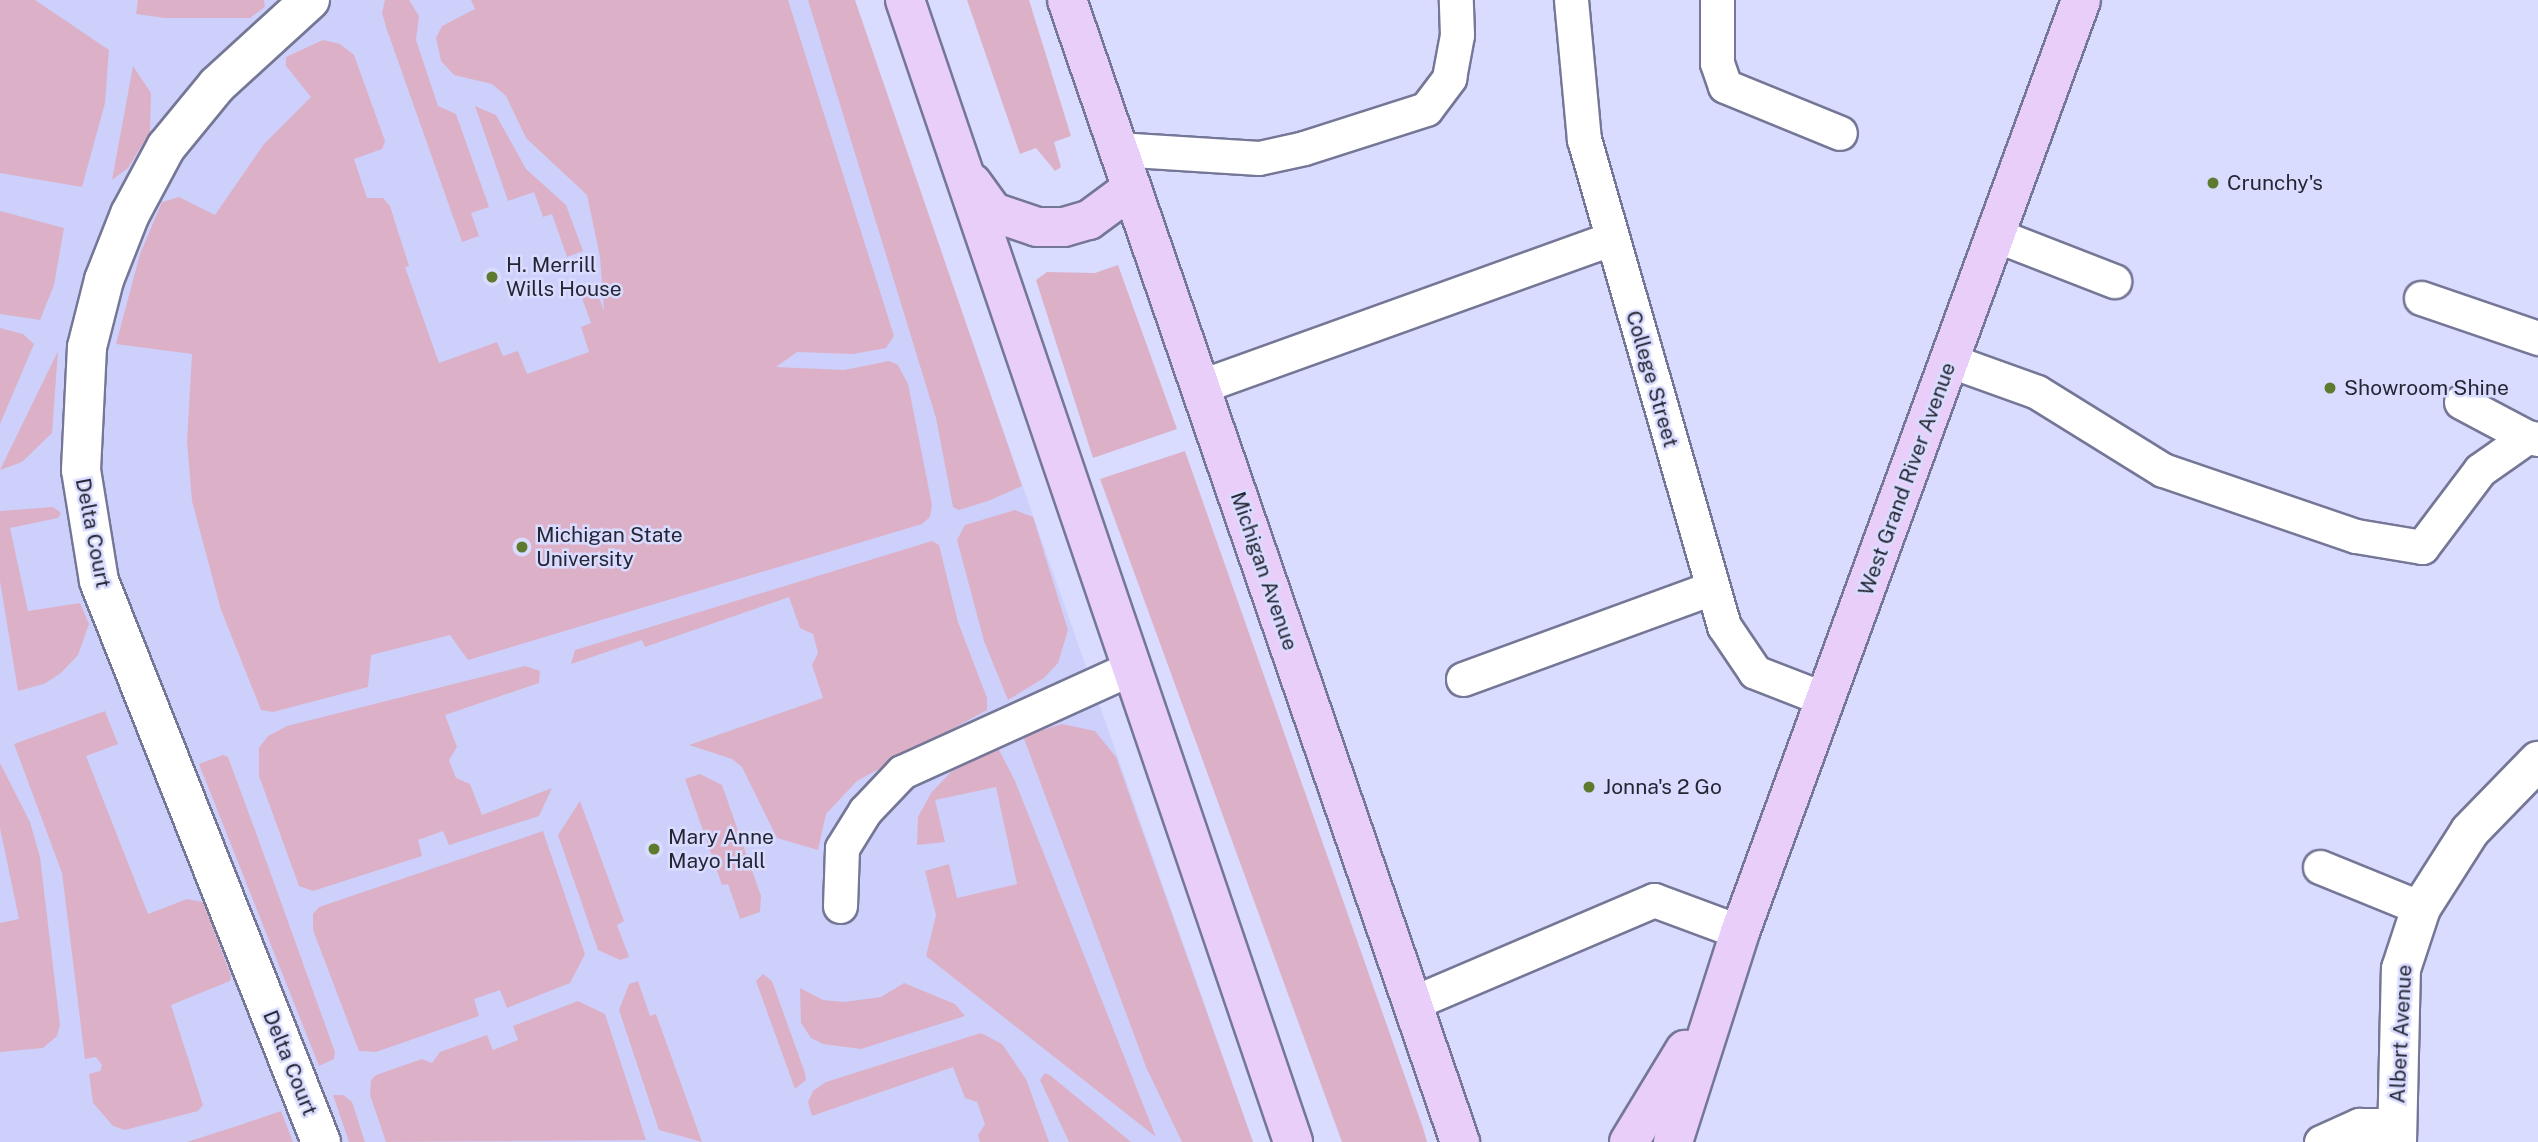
<!DOCTYPE html>
<html>
<head>
<meta charset="utf-8">
<style>
  body { margin:0 }
  #map { position:relative; width:2538px; height:1142px; overflow:hidden; background:#d9dcff; font-family:"Public Sans",sans-serif }
  div>[style] { position:absolute }
  .built>* { inset:0; background:#cdd0fb }
  .green>* { inset:0; background:#dcb1c8 }
  .roads { filter:drop-shadow(2px 0 #757796) drop-shadow(-2px 0 #757796) drop-shadow(0 2px #757796) drop-shadow(0 -2px #757796) }
  .service>* { height:33px; margin:-16.5px; padding:0 16.5px; transform-origin:16.5px; border-radius:16.5px; background:#fff }
  .minor>* { height:38px; margin:-19px; padding:0 19px; transform-origin:19px; border-radius:19px; background:#fff }
  .primary>* { height:38px; margin:-19px; padding:0 19px; transform-origin:19px; border-radius:19px; background:#eacefa }
  .dots>* { width:19px; height:19px; translate:-50% -50%; box-sizing:border-box; border:4px solid #d9dcff; border-radius:50% }
  span { translate:-50% -50%; white-space:nowrap; text-align:center; line-height:1.15; -webkit-text-stroke:5px #d9dcff; paint-order:stroke }
  .poi-label { font-size:21px; color:#252633 }
  .left { translate:0 -50%; text-align:left }
  .street-label { font-size:21px; color:#252633 }
</style>
</head>
<body>
<div id="map">
  <div class="built">
    <i style="clip-path:polygon(0 0,852px 0,1253px 1142px,0 1142px)"></i>
  </div>
  <div class="green">
    <i style="clip-path:polygon(0 0,35px 0,109px 50px,105px 103px,82px 187px,0 173px)"></i>
    <i style="clip-path:polygon(138px 0,264px 0,265px 7px,250px 18px,165px 18px,136px 14px)"></i>
    <i style="clip-path:polygon(385px 0,409px 0,419px 16px,416px 40px,438px 106px,456px 114px,489px 207px,471px 213px,479px 236px,462px 242px,387px 30px,382px 13px)"></i>
    <i style="clip-path:polygon(471px 0,788px 0,894px 336px,886px 348px,853px 354px,797px 352px,776px 367px,844px 370px,889px 361px,898px 365px,908px 384px,932px 505px,930px 517px,922px 524px,468px 660px,450px 635px,371px 655px,368px 687px,273px 712px,261px 710px,221px 610px,192px 501px,187px 442px,192px 354px,116px 344px,140px 254px,162px 202px,179px 197px,215px 215px,264px 144px,311px 97px,286px 66px,286px 57px,323px 40px,340px 44px,354px 55px,385px 141px,382px 149px,354px 159px,367px 198px,383px 198px,390px 206px,409px 266px,405px 267px,439px 363px,497px 342px,503px 356px,518px 351px,527px 374px,589px 352px,581px 327px,591px 323px,578px 287px,593px 282px,604px 311px,600px 257px,587px 195px,526px 138px,506px 96px,492px 84px,454px 75px,441px 61px,436px 38px,442px 26px,475px 9px)"></i>
    <i style="clip-path:polygon(808px 0,855px 0,1022px 486px,988px 501px,959px 510px,953px 507px,936px 418px)"></i>
    <i style="clip-path:polygon(967px 0,1029px 0,1071px 136px,1054px 142px,1061px 167px,1055px 171px,1036px 148px,1020px 154px)"></i>
    <i style="clip-path:polygon(133px 66px,151px 93px,150px 132px,128px 168px,112px 180px)"></i>
    <i style="clip-path:polygon(475px 106px,496px 115px,526px 169px,566px 205px,583px 251px,567px 257px,552px 214px,543px 217px,534px 192px,508px 201px)"></i>
    <i style="clip-path:polygon(0 211px,64px 228px,54px 285px,40px 320px,0 314px)"></i>
    <i style="clip-path:polygon(1118px 265px,1177px 429px,1093px 458px,1036px 280px,1047px 272px,1095px 273px)"></i>
    <i style="clip-path:polygon(0 328px,23px 334px,34px 344px,0 424px)"></i>
    <i style="clip-path:polygon(58px 351px,52px 433px,22px 462px,0 470px)"></i>
    <i style="clip-path:polygon(1185px 451px,1423px 1128px,1427px 1142px,1342px 1142px,1100px 479px)"></i>
    <i style="clip-path:polygon(53px 507px,61px 513px,58px 518px,10px 528px,28px 611px,80px 603px,89px 624px,78px 655px,61px 673px,44px 684px,18px 691px,0 581px,0 511px)"></i>
    <i style="clip-path:polygon(1015px 510px,1033px 517px,1068px 630px,1058px 663px,1044px 678px,1008px 700px,984px 641px,957px 540px,965px 525px)"></i>
    <i style="clip-path:polygon(932px 541px,939px 545px,958px 622px,987px 698px,987px 710px,857px 781px,826px 814px,818px 850px,777px 838px,742px 767px,732px 759px,689px 745px,823px 698px,812px 665px,818px 653px,813px 634px,800px 628px,789px 597px,645px 647px,642px 640px,571px 664px,575px 650px)"></i>
    <i style="clip-path:polygon(525px 666px,540px 671px,539px 683px,445px 715px,457px 747px,449px 760px,456px 778px,470px 784px,482px 815px,552px 788px,539px 816px,449px 845px,443px 831px,418px 840px,422px 856px,313px 891px,299px 886px,259px 776px,259px 748px,268px 736px,287px 726px)"></i>
    <i style="clip-path:polygon(105px 711px,118px 744px,86px 756px,148px 914px,187px 899px,203px 902px,231px 976px,230px 981px,171px 1005px,203px 1105px,198px 1111px,125px 1130px,113px 1126px,93px 1103px,89px 1074px,100px 1071px,102px 1065px,96px 1057px,85px 1059px,62px 873px,14px 744px)"></i>
    <i style="clip-path:polygon(1062px 724px,1095px 731px,1116px 757px,1253px 1142px,1182px 1142px,1146px 1067px,1023px 736px)"></i>
    <i style="clip-path:polygon(998px 748px,1015px 781px,1156px 1137px,926px 956px,936px 915px,925px 871px,949px 864px,957px 898px,1017px 884px,996px 787px,935px 800px,945px 842px,917px 845px,918px 817px,931px 793px,951px 772px)"></i>
    <i style="clip-path:polygon(223px 755px,228px 757px,255px 830px,335px 1052px,334px 1059px,319px 1066px,199px 764px)"></i>
    <i style="clip-path:polygon(0 763px,30px 822px,40px 857px,60px 1025px,57px 1036px,43px 1048px,0 1052px,0 923px,19px 919px,0 828px)"></i>
    <i style="clip-path:polygon(700px 774px,722px 785px,761px 896px,760px 912px,740px 919px,728px 884px,722px 885px,685px 779px)"></i>
    <i style="clip-path:polygon(580px 801px,624px 921px,617px 925px,629px 957px,620px 960px,598px 950px,558px 835px)"></i>
    <i style="clip-path:polygon(543px 831px,585px 954px,570px 983px,507px 1008px,500px 990px,474px 999px,479px 1016px,376px 1052px,359px 1051px,313px 930px,313px 914px,319px 907px)"></i>
    <i style="clip-path:polygon(763px 974px,772px 981px,805px 1073px,806px 1080px,795px 1089px,756px 981px)"></i>
    <i style="clip-path:polygon(638px 981px,650px 1016px,656px 1014px,702px 1142px,659px 1130px,619px 1010px,629px 984px)"></i>
    <i style="clip-path:polygon(904px 983px,955px 1004px,965px 1016px,861px 1049px,823px 1044px,811px 1038px,801px 1023px,800px 988px,823px 1000px,844px 1002px,881px 997px)"></i>
    <i style="clip-path:polygon(578px 1001px,605px 1014px,646px 1140px,386px 1142px,370px 1095px,371px 1080px,376px 1075px,422px 1059px,432px 1063px,440px 1052px,487px 1035px,493px 1050px,518px 1040px,513px 1026px)"></i>
    <i style="clip-path:polygon(981px 1033px,1002px 1044px,1026px 1079px,1049px 1142px,980px 1142px,978px 1135px,985px 1124px,977px 1102px,965px 1098px,953px 1067px,812px 1116px,808px 1102px,813px 1091px,826px 1082px)"></i>
    <i style="clip-path:polygon(1045px 1073px,1051px 1076px,1131px 1142px,1069px 1142px,1040px 1080px)"></i>
    <i style="clip-path:polygon(333px 1095px,343px 1095px,352px 1102px,365px 1142px,349px 1142px)"></i>
    <i style="clip-path:polygon(281px 1111px,293px 1142px,187px 1142px,243px 1124px)"></i>
  </div>
  <div class="roads">
    <div class="service">
      <i style="left:1571px;top:0;width:140px;rotate:84.7deg"></i>
      <i style="left:1584px;top:139px;width:507px;rotate:73.96deg"></i>
      <i style="left:1724px;top:626px;width:55px;rotate:56deg"></i>
      <i style="left:1755px;top:672px;width:77px;rotate:21.3deg"></i>
      <i style="left:1717px;top:0;width:63px;rotate:90deg"></i>
      <i style="left:1717px;top:63px;width:24px;rotate:71deg"></i>
      <i style="left:1725px;top:86px;width:124px;rotate:22.2deg"></i>
      <i style="left:1117px;top:149px;width:142px;rotate:3.6deg"></i>
      <i style="left:1259px;top:158px;width:46px;rotate:-12.5deg"></i>
      <i style="left:1304px;top:148px;width:128px;rotate:-17.7deg"></i>
      <i style="left:1426px;top:109px;width:39px;rotate:-53deg"></i>
      <i style="left:1449px;top:78px;width:44px;rotate:-79.5deg"></i>
      <i style="left:1457px;top:35px;width:35px;rotate:-92deg"></i>
      <i style="left:1996px;top:235px;width:127px;rotate:21.3deg"></i>
      <i style="left:2421px;top:298px;width:124px;rotate:18.9deg"></i>
      <i style="left:1951px;top:361px;width:91px;rotate:19.8deg"></i>
      <i style="left:2037px;top:392px;width:148px;rotate:31.8deg"></i>
      <i style="left:2163px;top:470px;width:204px;rotate:18.9deg"></i>
      <i style="left:2356px;top:536px;width:67px;rotate:9.5deg"></i>
      <i style="left:2422px;top:547px;width:96px;rotate:-53deg"></i>
      <i style="left:2480px;top:470px;width:57px;rotate:-35.1deg"></i>
      <i style="left:2527px;top:437px;width:11px;rotate:10deg"></i>
      <i style="left:1199px;top:387px;width:439px;rotate:-19.8deg"></i>
      <i style="left:2461px;top:402px;width:75px;rotate:27.9deg"></i>
      <i style="left:1463px;top:679px;width:265px;rotate:-20.1deg"></i>
      <i style="left:2320px;top:867px;width:109px;rotate:22.1deg"></i>
      <i style="left:840px;top:906px;width:58px;rotate:-88deg"></i>
      <i style="left:842px;top:848px;width:44px;rotate:-58.1deg"></i>
      <i style="left:865px;top:811px;width:54px;rotate:-46.5deg"></i>
      <i style="left:902px;top:772px;width:252px;rotate:-24.4deg"></i>
      <i style="left:1415px;top:1002px;width:260px;rotate:-23.1deg"></i>
      <i style="left:1654px;top:900px;width:92px;rotate:20.4deg"></i>
      <i style="left:2321px;top:1142px;width:42px;rotate:-24.1deg"></i>
      <i style="left:2359px;top:1125px;width:38px"></i>
    </div>
    <div class="minor">
      <i style="left:310px;top:0;width:126px;rotate:137.6deg"></i>
      <i style="left:217px;top:85px;width:80px;rotate:129.4deg"></i>
      <i style="left:166px;top:147px;width:76px;rotate:118.2deg"></i>
      <i style="left:130px;top:214px;width:71px;rotate:111.5deg"></i>
      <i style="left:104px;top:280px;width:69px;rotate:104.2deg"></i>
      <i style="left:87px;top:347px;width:123px;rotate:92.8deg"></i>
      <i style="left:81px;top:470px;width:112px;rotate:80.8deg"></i>
      <i style="left:99px;top:581px;width:603px;rotate:68.41deg"></i>
      <i style="left:2397px;top:1142px;width:173px;rotate:-88.7deg"></i>
      <i style="left:2401px;top:969px;width:64px;rotate:-71.8deg"></i>
      <i style="left:2421px;top:908px;width:91px;rotate:-57.5deg"></i>
      <i style="left:2470px;top:831px;width:98px;rotate:-45.8deg"></i>
    </div>
    <div class="primary">
      <i style="left:905px;top:0;width:1206px;rotate:71.23deg"></i>
      <i style="left:1067px;top:0;width:1208px;rotate:71.01deg"></i>
      <i style="left:972px;top:183px;width:36px;rotate:54deg"></i>
      <i style="left:993px;top:212px;width:46px;rotate:18.8deg"></i>
      <i style="left:1037px;top:227px;width:27px"></i>
      <i style="left:1064px;top:227px;width:26px;rotate:-16deg"></i>
      <i style="left:1089px;top:220px;width:52px;rotate:-36.4deg"></i>
      <i style="left:1629px;top:1142px;width:108px;rotate:-58.7deg"></i>
      <i style="left:1673px;top:1142px;width:220px;rotate:-72.3deg"></i>
      <i style="left:1740px;top:932px;width:992px;rotate:-69.9deg"></i>
    </div>
  </div>
  <div class="dots">
    <i style="left:2213px;top:183px;background:#5e7a2e"></i>
    <i style="left:492px;top:277px;background:#5e7a2e"></i>
    <i style="left:2330px;top:388px;background:#5e7a2e"></i>
    <i style="left:522px;top:547px;background:#5e7a2e"></i>
    <i style="left:1589px;top:787px;background:#5e7a2e"></i>
    <i style="left:654px;top:849px;background:#5e7a2e"></i>
  </div>
  <div class="poi-label">
    <span class="left" style="left:2227px;top:183px">Crunchy's</span>
    <span class="left" style="left:506px;top:277px">H. Merrill<br>Wills House</span>
    <span class="left" style="left:2344px;top:388px">Showroom Shine</span>
    <span class="left" style="left:536px;top:547px">Michigan State<br>University</span>
    <span class="left" style="left:1603px;top:787px">Jonna's 2 Go</span>
    <span class="left" style="left:668px;top:849px">Mary Anne<br>Mayo Hall</span>
  </div>
  <div class="street-label">
    <span style="left:1652px;top:379px;rotate:74deg">College Street</span>
    <span style="left:1907px;top:479px;rotate:-70deg">West Grand River Avenue</span>
    <span style="left:93px;top:533px;rotate:79deg">Delta Court</span>
    <span style="left:1264px;top:571px;rotate:71deg">Michigan Avenue</span>
    <span style="left:2401px;top:1034px;rotate:-87deg">Albert Avenue</span>
    <span style="left:290px;top:1063px;rotate:68deg">Delta Court</span>
  </div>
</div>
</body>
</html>
